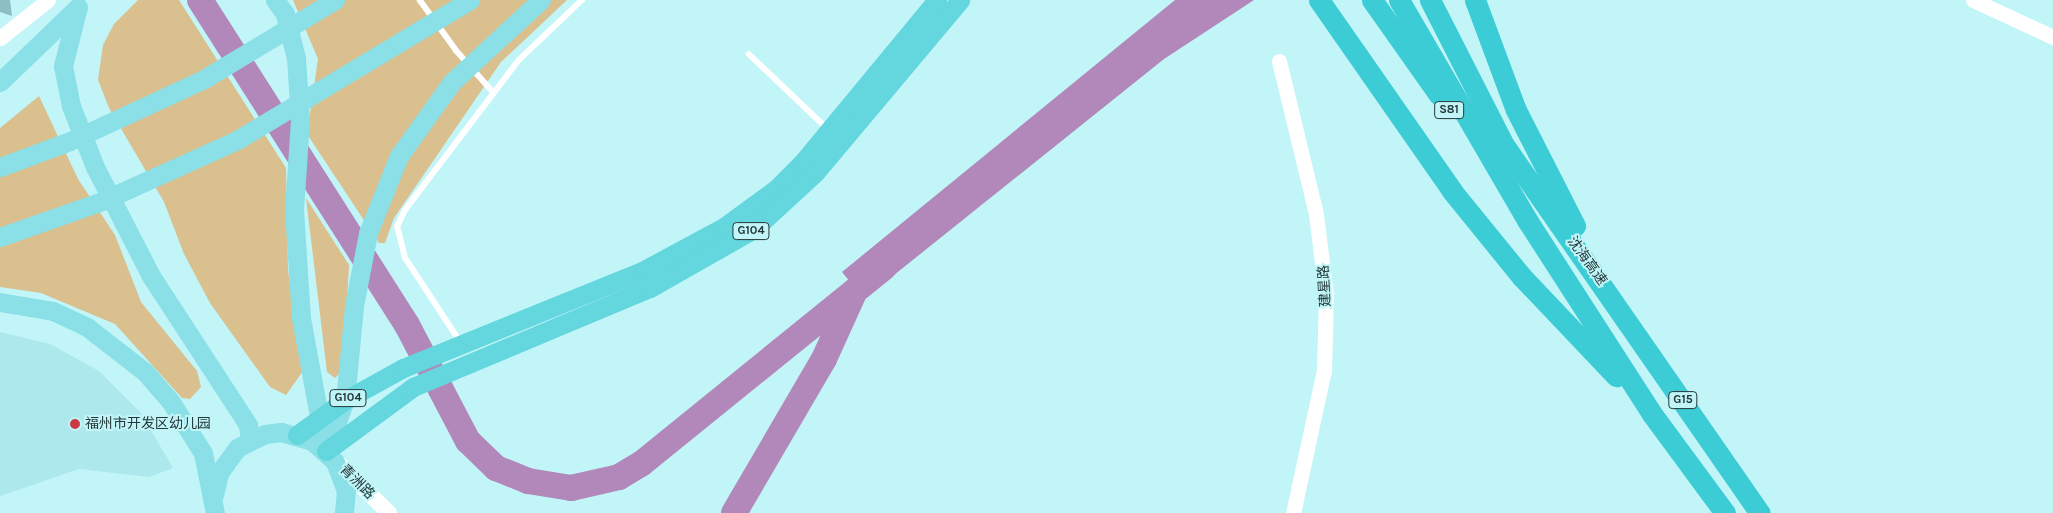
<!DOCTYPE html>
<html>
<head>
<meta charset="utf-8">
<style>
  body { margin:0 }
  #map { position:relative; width:2053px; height:513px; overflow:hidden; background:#c2f5f8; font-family:Karla,"Noto Sans SC",sans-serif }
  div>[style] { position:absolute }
  .built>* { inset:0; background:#ace8ec }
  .green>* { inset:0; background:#dabf8f }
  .water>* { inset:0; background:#b188b9 }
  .river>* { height:26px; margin:-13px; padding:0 13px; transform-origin:13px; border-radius:13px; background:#b188b9 }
  .building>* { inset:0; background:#8dbec1 }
  .service>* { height:5.5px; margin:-2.75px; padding:0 2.75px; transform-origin:2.75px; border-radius:2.75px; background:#fff }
  .tertiary>* { height:15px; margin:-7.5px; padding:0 7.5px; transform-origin:7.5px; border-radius:7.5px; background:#fff }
  .secondary>* { height:16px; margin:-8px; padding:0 8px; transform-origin:8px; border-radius:8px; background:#fff }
  .primary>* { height:19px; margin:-9.5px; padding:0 9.5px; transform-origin:9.5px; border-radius:9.5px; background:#8ae0e6 }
  .trunk>* { height:19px; margin:-9.5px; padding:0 9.5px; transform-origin:9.5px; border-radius:9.5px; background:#63d6de }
  .motorway>* { height:21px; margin:-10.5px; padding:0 10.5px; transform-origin:10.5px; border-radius:10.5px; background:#3cccd5 }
  .dots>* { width:14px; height:14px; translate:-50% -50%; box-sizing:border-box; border:2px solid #c2f5f8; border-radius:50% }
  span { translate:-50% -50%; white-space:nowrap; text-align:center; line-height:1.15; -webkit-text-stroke:4px #c2f5f8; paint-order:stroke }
  .shield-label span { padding:1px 4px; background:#c2f5f8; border:1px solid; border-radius:4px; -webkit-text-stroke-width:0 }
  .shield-label { font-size:12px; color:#243839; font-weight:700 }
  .street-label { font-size:14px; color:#243839 }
  .poi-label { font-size:14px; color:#243839 }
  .left { translate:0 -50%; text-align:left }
</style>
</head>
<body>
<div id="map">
  <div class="built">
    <i style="clip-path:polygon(0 332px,50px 344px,99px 371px,140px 412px,173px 468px,149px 477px,79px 469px,0 496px)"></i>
  </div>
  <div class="green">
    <i style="clip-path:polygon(138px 0,179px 0,286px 168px,288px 270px,303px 371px,286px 395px,270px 387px,210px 303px,184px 254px,164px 202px,109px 108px,98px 80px,103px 45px,114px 24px)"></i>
    <i style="clip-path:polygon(293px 0,567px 0,501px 62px,394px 218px,385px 243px,379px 243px,307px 134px,318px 59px)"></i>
    <i style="clip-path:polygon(39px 96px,78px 179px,115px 235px,141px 302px,197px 371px,201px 387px,190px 399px,182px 398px,115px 324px,41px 293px,0 287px,0 128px)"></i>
    <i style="clip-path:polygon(306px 198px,349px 265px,343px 370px,335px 378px,327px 372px)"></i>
  </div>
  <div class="water">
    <i style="clip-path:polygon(1175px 0,1254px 0,1164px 59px,864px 299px,842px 272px)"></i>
  </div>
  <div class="river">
    <i style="left:200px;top:0;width:385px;rotate:57.5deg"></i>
    <i style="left:407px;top:325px;width:131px;rotate:62.3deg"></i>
    <i style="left:468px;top:441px;width:39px;rotate:44deg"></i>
    <i style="left:496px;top:468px;width:35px;rotate:22deg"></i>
    <i style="left:528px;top:481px;width:44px;rotate:9.2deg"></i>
    <i style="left:571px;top:488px;width:49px;rotate:-12.9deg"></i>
    <i style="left:619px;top:477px;width:26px;rotate:-31deg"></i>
    <i style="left:641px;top:464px;width:313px;rotate:-39deg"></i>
    <i style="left:734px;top:513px;width:178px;rotate:-59.7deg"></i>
    <i style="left:824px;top:359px;width:70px;rotate:-65.6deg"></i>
  </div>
  <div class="building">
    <i style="clip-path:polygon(0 0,10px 0,12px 16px,0 12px)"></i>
  </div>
  <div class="service">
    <i style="left:420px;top:0;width:62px;rotate:54.2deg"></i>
    <i style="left:456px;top:50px;width:57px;rotate:48.5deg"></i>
    <i style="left:749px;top:54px;width:109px;rotate:43.5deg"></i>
    <i style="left:460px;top:342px;width:100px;rotate:-123.2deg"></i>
    <i style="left:405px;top:258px;width:32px;rotate:-104deg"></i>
    <i style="left:397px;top:227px;width:19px;rotate:-65deg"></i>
    <i style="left:405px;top:210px;width:188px;rotate:-52.8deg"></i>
    <i style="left:519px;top:60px;width:87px;rotate:-43.6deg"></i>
  </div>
  <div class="tertiary">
    <i style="left:1973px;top:0;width:88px;rotate:24.8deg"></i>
    <i style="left:0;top:38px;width:61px;rotate:-38.4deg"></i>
    <i style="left:1279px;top:61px;width:157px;rotate:76.4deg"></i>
    <i style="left:1316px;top:214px;width:82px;rotate:83deg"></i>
    <i style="left:1326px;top:295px;width:75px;rotate:91.5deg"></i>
    <i style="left:1324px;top:370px;width:146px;rotate:102.2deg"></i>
  </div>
  <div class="secondary">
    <i style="left:335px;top:460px;width:76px;rotate:44.5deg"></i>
  </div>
  <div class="primary">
    <i style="left:275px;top:0;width:17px;rotate:54deg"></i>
    <i style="left:285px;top:14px;width:45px;rotate:76deg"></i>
    <i style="left:296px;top:58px;width:62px;rotate:86.3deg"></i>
    <i style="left:300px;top:120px;width:90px;rotate:93.8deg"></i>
    <i style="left:294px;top:210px;width:108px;rotate:86.3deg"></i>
    <i style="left:301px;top:318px;width:116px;rotate:79.6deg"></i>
    <i style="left:78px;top:7px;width:61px;rotate:104.3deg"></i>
    <i style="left:63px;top:66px;width:41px;rotate:78.7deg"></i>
    <i style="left:71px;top:106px;width:66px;rotate:68.5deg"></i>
    <i style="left:95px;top:167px;width:123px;rotate:62.8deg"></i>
    <i style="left:151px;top:276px;width:178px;rotate:56.9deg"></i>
    <i style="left:248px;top:425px;width:15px;rotate:82deg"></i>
    <i style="left:0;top:82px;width:107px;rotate:-43.9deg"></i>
    <i style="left:0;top:167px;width:75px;rotate:-20.4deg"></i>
    <i style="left:70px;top:141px;width:148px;rotate:-24.8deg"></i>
    <i style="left:204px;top:79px;width:153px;rotate:-31.1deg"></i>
    <i style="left:0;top:237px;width:108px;rotate:-19.4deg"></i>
    <i style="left:102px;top:201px;width:148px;rotate:-24.3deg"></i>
    <i style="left:237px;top:140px;width:272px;rotate:-31deg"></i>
    <i style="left:0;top:302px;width:54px;rotate:9.6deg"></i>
    <i style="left:53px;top:311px;width:38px;rotate:25deg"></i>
    <i style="left:87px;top:327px;width:73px;rotate:37.8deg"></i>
    <i style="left:145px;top:372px;width:40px;rotate:49deg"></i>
    <i style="left:171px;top:402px;width:60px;rotate:57.9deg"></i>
    <i style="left:203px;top:453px;width:61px;rotate:78.7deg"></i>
    <i style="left:326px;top:451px;width:54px;rotate:-69.6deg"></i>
    <i style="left:345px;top:400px;width:94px;rotate:-84.5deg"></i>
    <i style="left:354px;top:306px;width:74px;rotate:-79.1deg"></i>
    <i style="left:368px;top:233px;width:83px;rotate:-68.1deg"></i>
    <i style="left:399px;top:156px;width:91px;rotate:-54.4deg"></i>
    <i style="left:452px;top:82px;width:121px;rotate:-42.7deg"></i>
    <i style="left:214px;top:495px;width:23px;rotate:-77deg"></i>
    <i style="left:219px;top:473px;width:31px;rotate:-54deg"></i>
    <i style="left:237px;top:448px;width:31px;rotate:-27deg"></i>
    <i style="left:265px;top:434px;width:16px;rotate:-7deg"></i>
    <i style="left:281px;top:432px;width:32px;rotate:16deg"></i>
    <i style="left:312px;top:441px;width:31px;rotate:42deg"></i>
    <i style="left:335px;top:462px;width:30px;rotate:69deg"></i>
    <i style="left:346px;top:490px;width:23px;rotate:95deg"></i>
  </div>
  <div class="trunk">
    <i style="left:297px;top:435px;width:59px;rotate:-36.1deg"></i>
    <i style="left:345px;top:400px;width:66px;rotate:-28.9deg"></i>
    <i style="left:403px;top:368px;width:260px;rotate:-22.1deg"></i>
    <i style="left:644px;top:270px;width:91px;rotate:-28.3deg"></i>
    <i style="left:724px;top:227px;width:64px;rotate:-36.2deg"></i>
    <i style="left:776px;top:189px;width:37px;rotate:-45deg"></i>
    <i style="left:802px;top:163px;width:212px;rotate:-50.4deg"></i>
    <i style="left:326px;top:451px;width:108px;rotate:-36.3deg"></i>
    <i style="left:413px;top:387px;width:257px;rotate:-22.7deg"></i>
    <i style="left:650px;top:288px;width:120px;rotate:-29.6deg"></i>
    <i style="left:754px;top:229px;width:83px;rotate:-42.6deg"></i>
    <i style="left:815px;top:173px;width:226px;rotate:-50deg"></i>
  </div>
  <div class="motorway">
    <i style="left:1319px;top:0;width:233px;rotate:55.1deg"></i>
    <i style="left:1452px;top:191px;width:111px;rotate:50.9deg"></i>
    <i style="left:1522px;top:277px;width:137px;rotate:46.5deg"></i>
    <i style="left:1372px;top:0;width:116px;rotate:54.8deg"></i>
    <i style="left:1399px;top:0;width:255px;rotate:59.8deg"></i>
    <i style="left:1527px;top:220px;width:231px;rotate:57.2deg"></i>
    <i style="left:1652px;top:414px;width:123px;rotate:53.6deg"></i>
    <i style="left:1430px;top:0;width:163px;rotate:63deg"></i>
    <i style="left:1504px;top:145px;width:448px;rotate:55.2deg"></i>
    <i style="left:1475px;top:0;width:117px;rotate:69.6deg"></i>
    <i style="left:1516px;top:110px;width:130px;rotate:63deg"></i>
  </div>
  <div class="dots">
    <i style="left:75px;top:424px;background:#ca3a45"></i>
  </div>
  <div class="shield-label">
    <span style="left:1449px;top:110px">S81</span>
    <span style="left:751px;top:231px">G104</span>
    <span style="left:348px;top:398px">G104</span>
    <span style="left:1683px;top:400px">G15</span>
  </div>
  <div class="street-label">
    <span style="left:1587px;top:261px;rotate:54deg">沈海高速</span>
    <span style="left:1325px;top:286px;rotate:-93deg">建星路</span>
    <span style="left:357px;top:482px;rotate:45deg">青洲路</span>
  </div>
  <div class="poi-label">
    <span class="left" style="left:85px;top:424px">福州市开发区幼儿园</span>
  </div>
</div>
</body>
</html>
